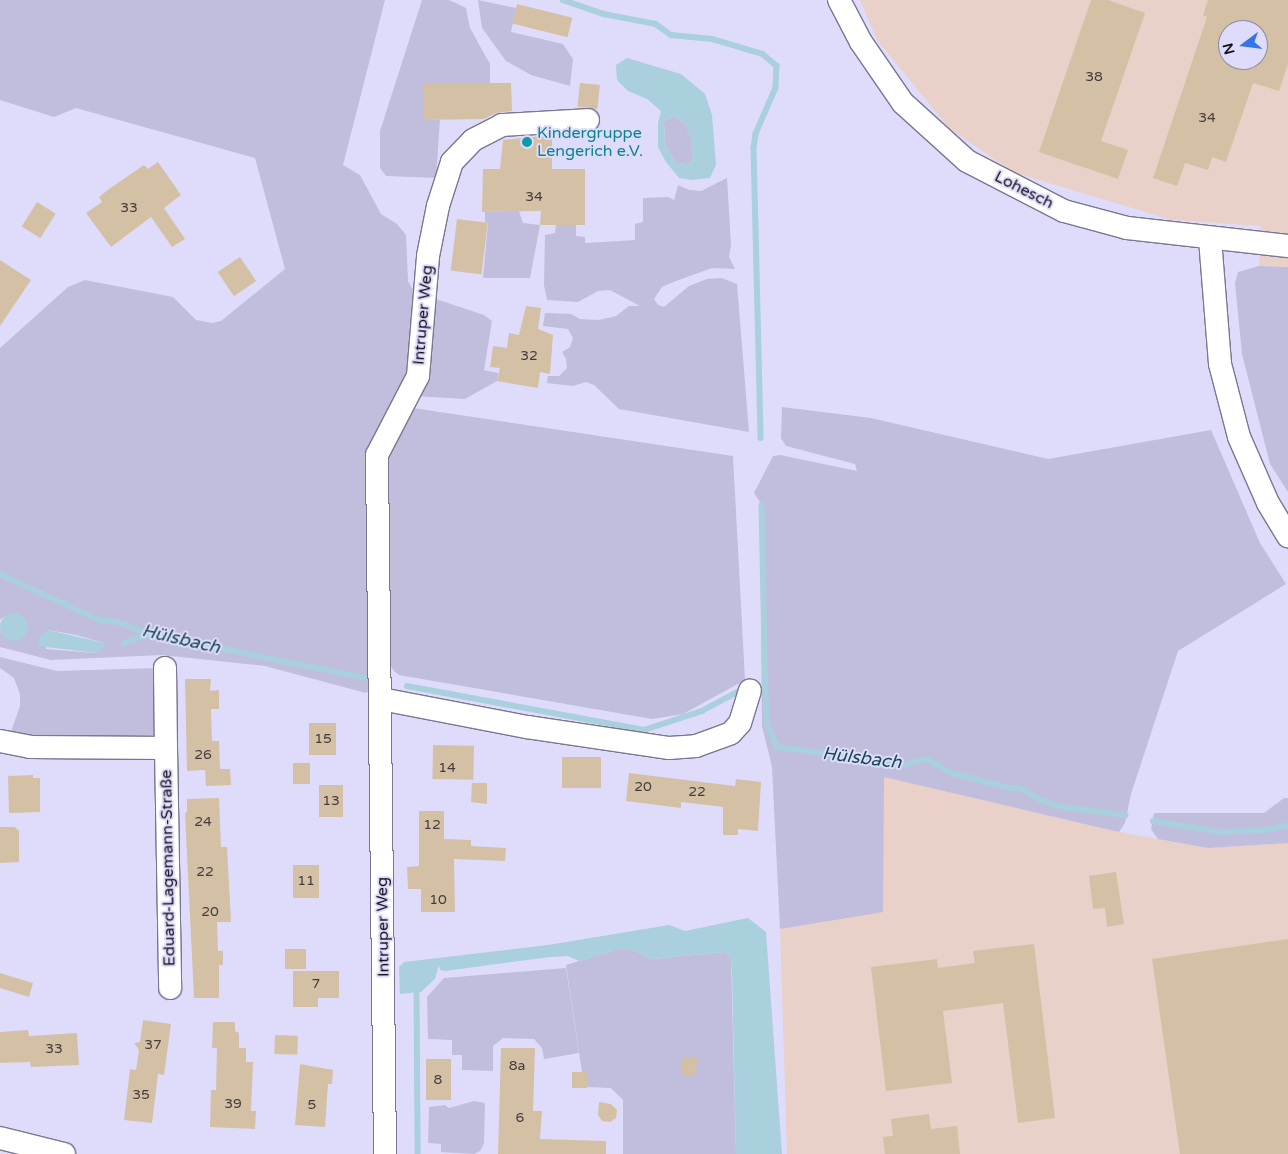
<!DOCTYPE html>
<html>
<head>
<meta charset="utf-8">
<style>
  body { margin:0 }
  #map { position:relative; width:1288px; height:1154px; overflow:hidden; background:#dfdcfb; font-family:"Varela Round",sans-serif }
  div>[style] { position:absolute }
  .industrial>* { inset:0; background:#e9d0c8 }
  .green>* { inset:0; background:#c1bddc }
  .water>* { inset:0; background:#aacfdd }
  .round { border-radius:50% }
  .stream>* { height:5.5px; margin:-2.75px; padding:0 2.75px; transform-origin:2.75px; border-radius:2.75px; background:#aacfdd }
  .building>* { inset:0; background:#d4c1a5; transform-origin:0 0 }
  .roads { filter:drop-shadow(1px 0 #7a7692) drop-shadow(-1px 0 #7a7692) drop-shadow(0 1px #7a7692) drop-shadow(0 -1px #7a7692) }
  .minor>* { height:22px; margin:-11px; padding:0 11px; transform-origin:11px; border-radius:11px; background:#fff }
  .dots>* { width:14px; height:14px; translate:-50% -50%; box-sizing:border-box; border:2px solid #dfdcfb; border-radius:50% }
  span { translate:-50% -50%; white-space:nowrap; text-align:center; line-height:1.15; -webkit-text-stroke:4px #dfdcfb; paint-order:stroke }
  .number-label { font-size:14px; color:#423c3e }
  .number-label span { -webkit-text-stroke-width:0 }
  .culture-label { font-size:16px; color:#0d838f }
  .left { translate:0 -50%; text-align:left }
  .street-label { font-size:16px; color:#12101b }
  .water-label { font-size:18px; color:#144757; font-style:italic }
  .north { position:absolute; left:1218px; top:20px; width:50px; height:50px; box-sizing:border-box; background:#dfdcfb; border:1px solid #8d8aa1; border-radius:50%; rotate:255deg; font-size:14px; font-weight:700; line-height:20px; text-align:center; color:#12101b }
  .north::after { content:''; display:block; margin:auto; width:18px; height:22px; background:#3676e4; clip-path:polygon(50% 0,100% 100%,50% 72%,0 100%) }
</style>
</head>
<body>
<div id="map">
  <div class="industrial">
    <i style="clip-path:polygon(evenodd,860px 0,1288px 0,1288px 267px,1259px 266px,1261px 226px,1172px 220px,1013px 172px,949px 128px,877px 40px,860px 0,1228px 30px,1258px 30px,1258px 60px,1228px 60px,1228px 30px)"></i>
    <i style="clip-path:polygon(883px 776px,1119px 832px,1208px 848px,1288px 843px,1288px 1154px,787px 1154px,780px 929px,883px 911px)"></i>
  </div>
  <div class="green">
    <i style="clip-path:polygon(evenodd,0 0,385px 0,343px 165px,360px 175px,381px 214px,397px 224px,406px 235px,408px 281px,412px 288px,420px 292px,416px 355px,376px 443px,370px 690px,366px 693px,265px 666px,162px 655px,51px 660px,0 647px,0 630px,3px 635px,5px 616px,0 620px,0 348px,68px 287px,85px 280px,173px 297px,196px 320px,212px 323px,221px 321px,285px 269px,255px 158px,76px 108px,54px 117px,0 100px,0 0,48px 630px,76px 635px,104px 643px,95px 653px,46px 649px,48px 630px)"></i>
    <i style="clip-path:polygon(422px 0,449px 0,466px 8px,470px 28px,490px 64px,490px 83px,424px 83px,424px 119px,440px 120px,436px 178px,386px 176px,380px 168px,380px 131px)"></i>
    <i style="clip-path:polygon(478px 0,516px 8px,511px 32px,563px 44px,573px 59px,570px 86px,531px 75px,506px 61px,482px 28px)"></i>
    <i style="clip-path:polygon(675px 116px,686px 125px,691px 140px,693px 160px,688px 164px,676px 163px,665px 144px,664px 121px)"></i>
    <i style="clip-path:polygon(727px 178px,731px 245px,729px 257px,735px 269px,712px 268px,676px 281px,662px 287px,654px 299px,658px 305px,664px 307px,689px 286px,707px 279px,722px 278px,737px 284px,749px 432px,619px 409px,594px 385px,586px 382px,573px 386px,547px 383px,548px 376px,559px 376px,567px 368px,566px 359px,562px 352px,570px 347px,573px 338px,568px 329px,543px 326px,545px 313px,571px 314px,580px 319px,599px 320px,616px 316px,629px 306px,640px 306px,610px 290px,598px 291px,578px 302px,547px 300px,544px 285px,545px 235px,555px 233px,556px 225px,576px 225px,576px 236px,585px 237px,585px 243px,635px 240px,635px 224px,643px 222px,643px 198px,668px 197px,674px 200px,678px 185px,689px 190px,701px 191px)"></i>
    <i style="clip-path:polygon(519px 211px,523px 223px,540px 225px,530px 278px,483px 278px,488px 223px,485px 222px,485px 212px)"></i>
    <i style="clip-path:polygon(1259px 266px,1288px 267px,1288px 492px,1270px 464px,1242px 354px,1235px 283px,1238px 272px)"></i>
    <i style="clip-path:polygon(439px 300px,484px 315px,492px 321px,484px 370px,498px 373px,497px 381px,465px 399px,414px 396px,433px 303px)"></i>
    <i style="clip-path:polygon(782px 407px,871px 418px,1048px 459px,1211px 430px,1260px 543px,1286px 584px,1178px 651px,1131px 794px,1125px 823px,1119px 832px,884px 777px,883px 912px,780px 929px,772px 767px,762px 726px,760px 502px,754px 493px,773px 456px,780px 455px,857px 471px,855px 464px,786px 446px,781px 438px)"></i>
    <i style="clip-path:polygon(413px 408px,733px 456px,745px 680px,683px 714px,652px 719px,399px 675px,394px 671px,390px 665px,383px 509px,390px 437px)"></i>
    <i style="clip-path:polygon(0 657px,57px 671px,157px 668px,159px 735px,151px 742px,9px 737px,20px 706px,20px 694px,14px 678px,0 668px)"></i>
    <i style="clip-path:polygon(1284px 798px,1288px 798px,1288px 843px,1208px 848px,1158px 839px,1151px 829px,1154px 813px,1264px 813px)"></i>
    <i style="clip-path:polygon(615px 950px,633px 950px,652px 959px,725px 952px,731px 959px,736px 1154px,623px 1154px,623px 1100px,611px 1088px,587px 1087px,587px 1072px,582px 1072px,566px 965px)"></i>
    <i style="clip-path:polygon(566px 968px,579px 1053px,544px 1059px,542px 1048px,534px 1039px,503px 1038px,493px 1046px,493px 1071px,462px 1070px,462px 1055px,452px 1055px,452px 1040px,428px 1039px,427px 997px,444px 978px)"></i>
    <i style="clip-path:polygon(474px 1101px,485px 1103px,484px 1143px,480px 1151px,474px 1154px,441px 1152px,441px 1144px,428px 1143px,429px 1107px,445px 1105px,449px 1108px)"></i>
  </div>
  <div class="water">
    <i style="clip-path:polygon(evenodd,627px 58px,681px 74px,705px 94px,712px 115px,715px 152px,716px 165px,710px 178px,691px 180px,679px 178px,666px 162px,658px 147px,658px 123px,661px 111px,647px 99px,628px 91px,617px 80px,616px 65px,627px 58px,675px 116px,686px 125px,691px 140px,693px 160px,688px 164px,676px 163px,665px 144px,664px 121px,675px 116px)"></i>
    <i class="round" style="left:0;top:613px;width:28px;height:28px"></i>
    <i style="clip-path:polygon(48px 630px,104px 643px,105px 647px,96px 653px,38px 646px,39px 636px)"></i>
    <i style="clip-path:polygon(748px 918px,766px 932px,782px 1154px,736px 1154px,732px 974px,731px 959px,725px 952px,652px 959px,633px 950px,615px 950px,579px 961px,568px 956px,550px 957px,445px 971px,440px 970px,439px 965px,435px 979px,421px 992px,400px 994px,399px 967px,404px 962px,548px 945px,669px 925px,685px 931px)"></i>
  </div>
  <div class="stream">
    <i style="left:563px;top:0;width:43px;rotate:18.9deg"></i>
    <i style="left:604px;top:14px;width:53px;rotate:10.9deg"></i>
    <i style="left:656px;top:24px;width:19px;rotate:36deg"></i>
    <i style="left:671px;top:35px;width:41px;rotate:5.6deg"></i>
    <i style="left:712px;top:39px;width:53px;rotate:16.4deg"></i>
    <i style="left:763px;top:54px;width:18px;rotate:41deg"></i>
    <i style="left:777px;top:66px;width:22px;rotate:93deg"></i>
    <i style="left:776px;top:88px;width:50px;rotate:113.5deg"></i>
    <i style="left:756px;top:134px;width:14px;rotate:98deg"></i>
    <i style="left:754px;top:148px;width:290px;rotate:88.6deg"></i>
    <i style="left:762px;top:505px;width:185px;rotate:88.8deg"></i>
    <i style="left:0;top:574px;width:109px;rotate:24.9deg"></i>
    <i style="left:99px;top:620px;width:19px;rotate:6deg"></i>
    <i style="left:118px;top:622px;width:34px;rotate:21deg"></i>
    <i style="left:150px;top:634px;width:226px;rotate:11.5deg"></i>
    <i style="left:124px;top:643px;width:28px;rotate:-19deg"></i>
    <i style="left:407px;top:686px;width:241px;rotate:10.5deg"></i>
    <i style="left:644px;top:730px;width:61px;rotate:-18.1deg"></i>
    <i style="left:702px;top:711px;width:49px;rotate:-28.1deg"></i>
    <i style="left:757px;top:688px;width:9px;rotate:13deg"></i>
    <i style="left:766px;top:690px;width:33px;rotate:88deg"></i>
    <i style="left:767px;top:723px;width:26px;rotate:67deg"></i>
    <i style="left:777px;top:747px;width:131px;rotate:7.5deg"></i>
    <i style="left:907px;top:764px;width:21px;rotate:-14deg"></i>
    <i style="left:927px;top:759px;width:29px;rotate:29deg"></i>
    <i style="left:952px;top:773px;width:60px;rotate:14.5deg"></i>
    <i style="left:1010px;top:788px;width:10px"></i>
    <i style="left:1020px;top:788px;width:24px;rotate:30deg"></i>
    <i style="left:1041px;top:800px;width:23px;rotate:18deg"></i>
    <i style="left:1063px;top:807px;width:63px;rotate:7.4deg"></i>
    <i style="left:1153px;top:821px;width:69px;rotate:9.2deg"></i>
    <i style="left:1221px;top:832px;width:44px;rotate:-2.6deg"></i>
    <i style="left:1265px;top:830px;width:24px;rotate:-12deg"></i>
    <i style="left:417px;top:993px;width:161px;rotate:89.6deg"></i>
  </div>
  <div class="building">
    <i style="clip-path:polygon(1091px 0,1108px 0,1145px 13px,1101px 141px,1128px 150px,1118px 179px,1039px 152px)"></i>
    <i style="clip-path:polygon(evenodd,1208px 0,1288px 0,1288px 64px,1279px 91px,1253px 83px,1226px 162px,1212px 157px,1208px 170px,1185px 163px,1177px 186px,1153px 178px,1207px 17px,1203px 15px,1208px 0,1228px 24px,1258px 30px,1258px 60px,1228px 60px,1228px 24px)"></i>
    <i style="left:517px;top:4px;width:57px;height:20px;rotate:14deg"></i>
    <i style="clip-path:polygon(424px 83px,511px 83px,512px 111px,496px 113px,484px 119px,424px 120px)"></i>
    <i style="left:580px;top:83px;width:20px;height:24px;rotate:6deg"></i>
    <i style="clip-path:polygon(552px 135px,552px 169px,585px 169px,585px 225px,540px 225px,541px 211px,482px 212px,483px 169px,500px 169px,503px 140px)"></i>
    <i style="clip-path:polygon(158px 162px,181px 195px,164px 208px,185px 239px,172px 247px,151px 217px,111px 247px,86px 213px,102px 202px,99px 197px,109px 189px,144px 165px,148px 169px)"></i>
    <i style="left:37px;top:202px;width:22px;height:29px;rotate:32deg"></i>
    <i style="left:457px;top:219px;width:31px;height:52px;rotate:7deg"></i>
    <i style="left:240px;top:257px;width:29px;height:27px;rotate:56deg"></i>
    <i style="clip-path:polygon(0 260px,31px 280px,0 326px)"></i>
    <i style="clip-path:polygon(526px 306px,541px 308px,538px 329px,553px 335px,550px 374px,540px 372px,538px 388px,497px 381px,500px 368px,490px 367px,493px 346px,507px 348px,509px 333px,519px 335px)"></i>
    <i style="clip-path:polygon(185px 679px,211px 679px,210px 691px,219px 690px,219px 709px,211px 709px,212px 741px,219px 741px,220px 769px,230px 769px,231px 785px,206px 786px,205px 770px,187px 771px)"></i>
    <i style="left:309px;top:723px;width:27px;height:32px"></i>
    <i style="left:433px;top:745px;width:41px;height:34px;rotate:1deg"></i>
    <i style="left:601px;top:757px;width:31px;height:39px;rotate:90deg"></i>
    <i style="left:310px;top:763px;width:21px;height:17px;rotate:90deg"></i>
    <i style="clip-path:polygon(629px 773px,735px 786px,736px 779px,761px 782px,758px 831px,738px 829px,738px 835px,723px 835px,723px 807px,681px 802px,681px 808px,626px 801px)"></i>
    <i style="clip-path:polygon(33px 775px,33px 778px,40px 778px,40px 812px,9px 813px,8px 776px)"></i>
    <i style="clip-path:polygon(472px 783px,487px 783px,487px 804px,471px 802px)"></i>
    <i style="left:319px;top:785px;width:24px;height:32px"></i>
    <i style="clip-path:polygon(219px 798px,221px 847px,227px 847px,231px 922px,217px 922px,218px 951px,223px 951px,223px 965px,219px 965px,219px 998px,194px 998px,185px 813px,187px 812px,187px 799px)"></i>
    <i style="clip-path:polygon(419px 811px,444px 811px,444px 839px,471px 840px,471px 846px,506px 848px,505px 861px,454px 859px,455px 912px,421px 912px,421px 889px,408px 889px,407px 867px,419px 866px)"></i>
    <i style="clip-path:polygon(0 827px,15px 827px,19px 831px,19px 862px,0 863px)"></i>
    <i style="left:293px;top:865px;width:26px;height:33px"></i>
    <i style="clip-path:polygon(1116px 872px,1124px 924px,1107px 927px,1105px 908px,1093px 909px,1089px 876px)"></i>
    <i style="clip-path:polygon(1288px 939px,1288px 1154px,1180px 1154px,1152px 959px)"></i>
    <i style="clip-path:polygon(1034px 944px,1055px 1118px,1018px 1123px,1003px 1003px,943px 1011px,952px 1083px,886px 1091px,871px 967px,937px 959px,938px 968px,975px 963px,973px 951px)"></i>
    <i style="left:285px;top:949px;width:21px;height:20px"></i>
    <i style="clip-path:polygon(293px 971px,339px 971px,339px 998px,318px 998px,318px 1007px,293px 1007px)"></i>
    <i style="clip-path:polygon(0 973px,33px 983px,29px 997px,0 988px)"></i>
    <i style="clip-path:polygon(143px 1020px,171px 1024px,164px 1075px,158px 1074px,152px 1123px,124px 1120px,130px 1069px,136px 1070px,139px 1050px,134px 1043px,140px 1042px)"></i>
    <i style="clip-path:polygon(213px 1022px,235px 1022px,235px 1031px,239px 1033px,239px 1048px,246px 1048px,246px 1062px,253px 1062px,251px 1111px,256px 1111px,255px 1129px,210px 1127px,211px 1090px,216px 1090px,217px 1048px,212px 1048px)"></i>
    <i style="clip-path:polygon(28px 1030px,29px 1036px,77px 1033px,79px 1065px,31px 1067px,30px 1062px,0 1063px,0 1032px)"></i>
    <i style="left:275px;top:1035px;width:23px;height:19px;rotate:2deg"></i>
    <i style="clip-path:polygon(501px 1048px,535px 1048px,533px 1111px,542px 1111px,540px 1139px,606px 1141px,606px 1154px,498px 1154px)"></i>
    <i style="clip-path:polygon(697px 1057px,696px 1075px,682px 1076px,682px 1058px)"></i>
    <i style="left:426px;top:1059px;width:25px;height:41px"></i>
    <i style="clip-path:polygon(300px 1064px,333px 1070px,332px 1084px,328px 1084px,325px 1127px,295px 1125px)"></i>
    <i style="left:572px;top:1072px;width:15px;height:16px"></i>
    <i style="clip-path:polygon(599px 1102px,611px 1104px,617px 1110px,616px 1118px,610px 1122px,602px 1121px,598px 1115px)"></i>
    <i style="clip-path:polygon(929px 1114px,931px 1129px,957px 1126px,960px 1154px,885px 1154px,883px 1137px,893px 1136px,891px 1119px)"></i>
  </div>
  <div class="roads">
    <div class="minor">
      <i style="left:839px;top:0;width:47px;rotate:62.4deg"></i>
      <i style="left:861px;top:42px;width:74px;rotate:55.5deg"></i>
      <i style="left:903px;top:103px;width:86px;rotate:42.2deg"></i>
      <i style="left:967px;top:161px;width:109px;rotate:27.3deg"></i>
      <i style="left:1064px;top:211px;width:65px;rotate:15.1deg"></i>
      <i style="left:1127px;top:228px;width:162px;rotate:6.4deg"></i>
      <i style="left:1210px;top:239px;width:125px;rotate:85.4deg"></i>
      <i style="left:1220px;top:364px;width:75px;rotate:75.4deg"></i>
      <i style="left:1239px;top:437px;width:72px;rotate:66.3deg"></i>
      <i style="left:1268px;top:503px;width:39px;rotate:59deg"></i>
      <i style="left:165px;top:668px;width:80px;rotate:89.3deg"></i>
      <i style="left:381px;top:699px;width:149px;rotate:10.9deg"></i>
      <i style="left:527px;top:727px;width:144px;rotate:8.4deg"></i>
      <i style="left:669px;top:748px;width:27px;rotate:-4deg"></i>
      <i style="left:696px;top:746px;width:37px;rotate:-20deg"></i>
      <i style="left:731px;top:733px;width:13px;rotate:-48deg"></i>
      <i style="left:740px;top:723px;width:34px;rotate:-73deg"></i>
      <i style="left:0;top:741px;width:31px;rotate:11deg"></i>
      <i style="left:30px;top:747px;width:136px;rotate:0.4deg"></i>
      <i style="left:166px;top:748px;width:240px;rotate:89deg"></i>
      <i style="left:0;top:1138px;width:66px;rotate:14deg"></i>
      <i style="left:385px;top:1154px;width:699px;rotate:-90.66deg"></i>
      <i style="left:377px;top:455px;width:89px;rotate:-62.6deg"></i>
      <i style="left:418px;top:376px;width:120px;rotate:-85.2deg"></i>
      <i style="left:428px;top:256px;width:51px;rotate:-78.7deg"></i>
      <i style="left:438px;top:206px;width:46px;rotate:-72.3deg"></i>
      <i style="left:452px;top:162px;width:30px;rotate:-46deg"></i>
      <i style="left:473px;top:140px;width:33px;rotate:-27deg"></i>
      <i style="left:502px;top:125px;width:86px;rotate:-3.3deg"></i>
    </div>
  </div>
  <div class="dots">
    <i style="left:527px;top:142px;background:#0f9aa8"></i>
  </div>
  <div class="number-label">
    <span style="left:1094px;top:77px">38</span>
    <span style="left:1207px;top:118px">34</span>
    <span style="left:534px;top:197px">34</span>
    <span style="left:129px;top:208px">33</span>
    <span style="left:529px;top:356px">32</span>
    <span style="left:323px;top:739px">15</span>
    <span style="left:203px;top:755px">26</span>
    <span style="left:447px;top:768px">14</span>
    <span style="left:643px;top:787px">20</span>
    <span style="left:697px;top:792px">22</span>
    <span style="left:331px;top:801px">13</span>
    <span style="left:203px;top:822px">24</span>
    <span style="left:432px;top:825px">12</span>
    <span style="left:205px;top:872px">22</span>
    <span style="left:306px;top:881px">11</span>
    <span style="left:438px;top:900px">10</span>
    <span style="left:210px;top:912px">20</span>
    <span style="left:316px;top:984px">7</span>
    <span style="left:153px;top:1045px">37</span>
    <span style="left:54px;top:1049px">33</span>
    <span style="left:517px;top:1066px">8a</span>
    <span style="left:438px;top:1080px">8</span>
    <span style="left:141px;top:1095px">35</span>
    <span style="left:233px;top:1104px">39</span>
    <span style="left:312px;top:1105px">5</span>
    <span style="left:520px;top:1118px">6</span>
  </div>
  <div class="culture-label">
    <span class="left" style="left:537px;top:142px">Kindergruppe<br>Lengerich e.V.</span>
  </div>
  <div class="street-label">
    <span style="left:1024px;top:190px;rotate:27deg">Lohesch</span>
    <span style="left:423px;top:315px;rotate:-85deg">Intruper Weg</span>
    <span style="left:168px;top:868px;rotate:-91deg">Eduard-Lagemann-Straße</span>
    <span style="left:383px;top:927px;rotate:-91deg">Intruper Weg</span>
  </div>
  <div class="water-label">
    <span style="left:181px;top:639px;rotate:13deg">Hülsbach</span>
    <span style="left:862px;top:758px;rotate:7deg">Hülsbach</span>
  </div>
  <div class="north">N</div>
</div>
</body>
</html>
